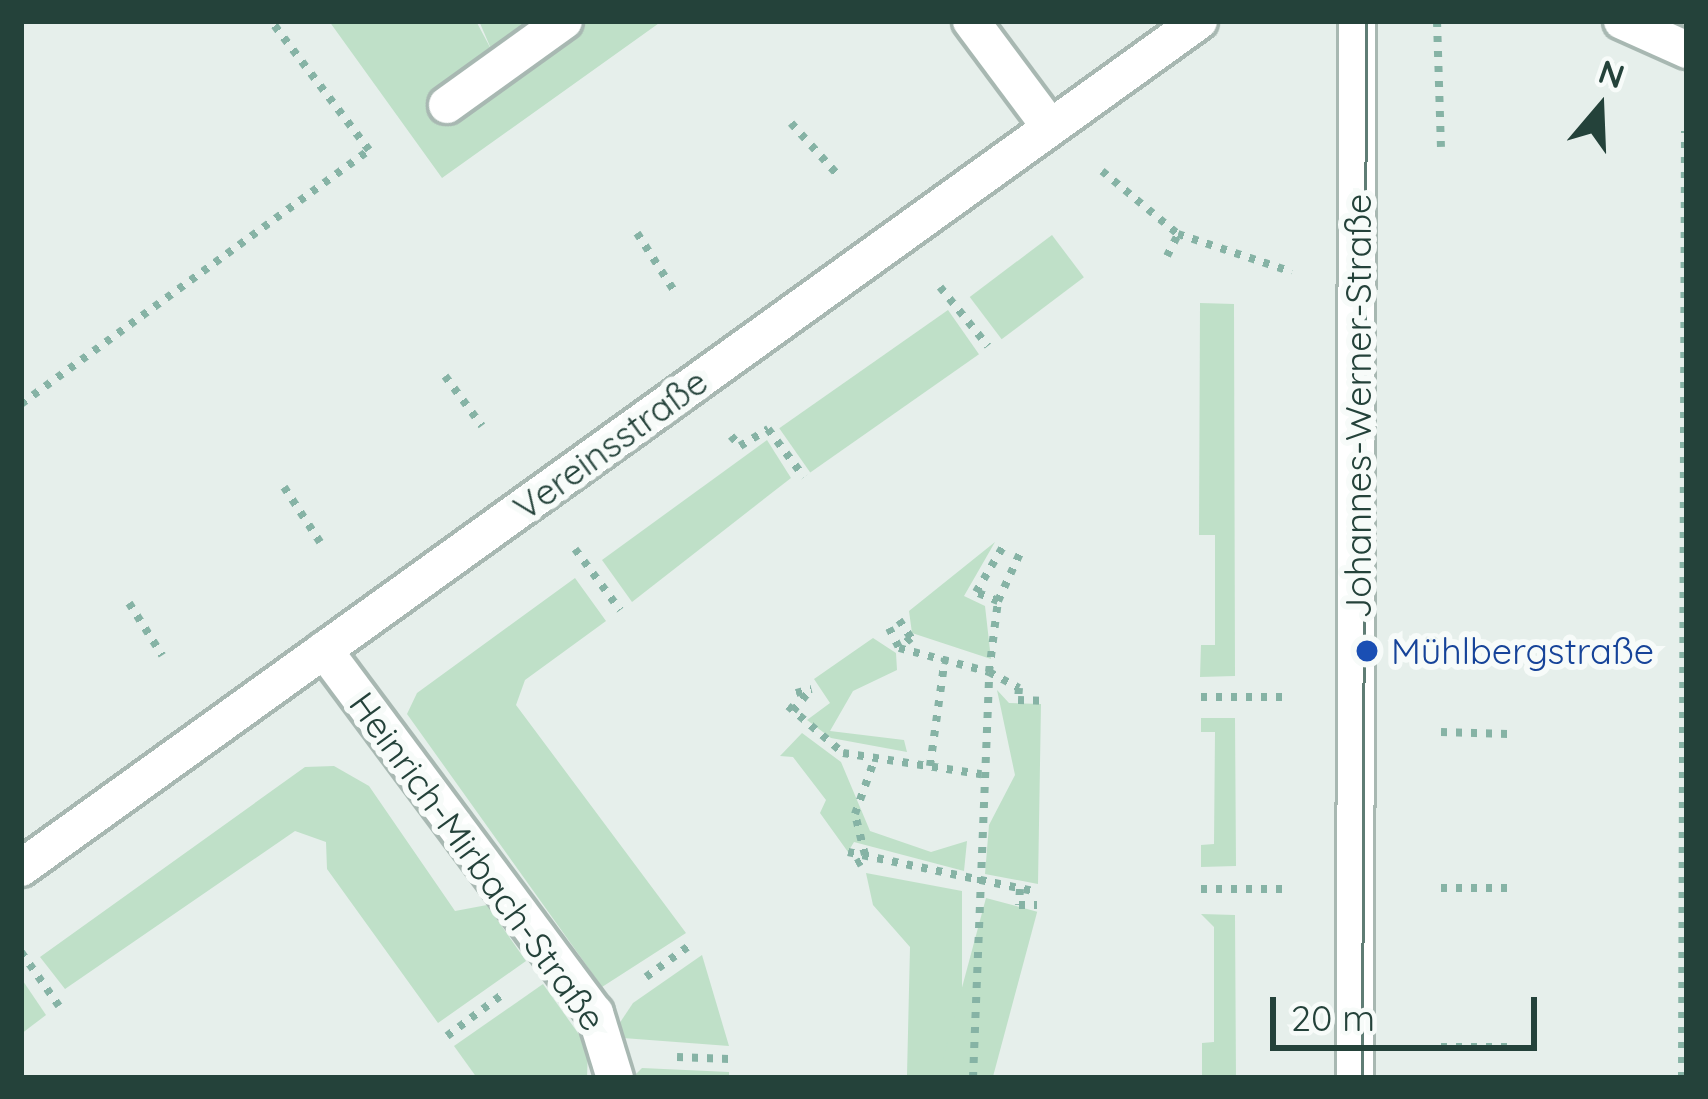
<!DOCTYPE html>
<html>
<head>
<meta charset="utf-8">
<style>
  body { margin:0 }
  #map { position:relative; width:1708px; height:1099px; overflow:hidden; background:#e6efeb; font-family:Quicksand,sans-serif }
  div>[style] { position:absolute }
  .green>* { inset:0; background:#bfe0c8; transform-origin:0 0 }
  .path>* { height:8px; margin-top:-4px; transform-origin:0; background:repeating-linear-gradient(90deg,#86b3a5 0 6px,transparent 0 15px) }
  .roads { filter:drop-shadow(3px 0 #a8b8b2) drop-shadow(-3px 0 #a8b8b2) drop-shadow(0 3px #a8b8b2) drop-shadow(0 -3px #a8b8b2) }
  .service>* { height:36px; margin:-18px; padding:0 18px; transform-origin:18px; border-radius:18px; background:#fff }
  .minor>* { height:36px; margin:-18px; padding:0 18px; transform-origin:18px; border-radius:18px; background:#fff }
  .tram>* { height:3px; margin:-1.5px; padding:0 1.5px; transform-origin:1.5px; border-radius:1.5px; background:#5f7d75 }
  .dots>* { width:33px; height:33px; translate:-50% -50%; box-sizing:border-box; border:6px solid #f7fbf9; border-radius:50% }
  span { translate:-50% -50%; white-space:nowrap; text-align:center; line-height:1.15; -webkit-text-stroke:12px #f7fbf9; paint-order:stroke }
  .street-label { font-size:36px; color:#24423a }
  .transit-label { font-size:36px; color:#164399 }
  .left { translate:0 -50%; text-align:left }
  .frame { position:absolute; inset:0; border:24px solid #24423a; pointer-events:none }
  .north { position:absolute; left:1540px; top:48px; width:120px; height:120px; -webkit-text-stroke:9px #f7fbf9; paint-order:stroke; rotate:19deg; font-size:33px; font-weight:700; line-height:48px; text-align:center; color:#24423a }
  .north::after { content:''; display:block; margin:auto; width:42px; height:54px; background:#24423a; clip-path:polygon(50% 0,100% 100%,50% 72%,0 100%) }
  .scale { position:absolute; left:1270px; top:997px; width:267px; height:54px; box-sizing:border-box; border:6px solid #24423a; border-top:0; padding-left:15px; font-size:36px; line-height:42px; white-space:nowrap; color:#24423a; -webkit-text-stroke:9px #f7fbf9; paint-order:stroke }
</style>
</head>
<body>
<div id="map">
  <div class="green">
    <i style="clip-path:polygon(329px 21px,476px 21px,492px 51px,479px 21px,662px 21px,442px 178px)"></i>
    <i style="left:1052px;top:235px;width:53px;height:103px;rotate:53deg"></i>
    <i style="clip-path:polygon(1200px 303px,1234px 304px,1235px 676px,1200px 677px,1201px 645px,1215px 645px,1215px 535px,1199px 535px)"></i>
    <i style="left:948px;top:310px;width:54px;height:206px;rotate:55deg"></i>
    <i style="clip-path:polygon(767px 440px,791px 478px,632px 602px,602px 560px)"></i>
    <i style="clip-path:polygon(995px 542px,964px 596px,985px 606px,991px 659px,912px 633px,909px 611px)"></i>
    <i style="clip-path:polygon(575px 578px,606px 621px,525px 680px,516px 705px,686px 933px,602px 987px,407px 714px,417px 693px)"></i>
    <i style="clip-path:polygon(873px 638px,896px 653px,897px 670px,853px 691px,830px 731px,904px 740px,907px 752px,831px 738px,807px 720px,830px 703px,814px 679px)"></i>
    <i style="clip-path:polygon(997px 690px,1009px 703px,1041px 704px,1038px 884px,985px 874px,989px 825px,1015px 775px)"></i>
    <i style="clip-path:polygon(1201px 718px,1235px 718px,1236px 866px,1201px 867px,1201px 845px,1214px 844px,1215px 732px,1201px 732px)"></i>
    <i style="clip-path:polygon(802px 733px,841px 762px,870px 831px,931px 852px,967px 841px,964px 871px,854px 842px,848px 852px,820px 813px,826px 800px,793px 757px,780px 756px)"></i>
    <i style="clip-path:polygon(334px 766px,369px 786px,455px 911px,487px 905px,526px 961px,438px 1023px,327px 869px,326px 842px,295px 831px,65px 989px,40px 957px,305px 767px)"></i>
    <i style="clip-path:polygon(866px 873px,962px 891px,962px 1078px,907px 1075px,910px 947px,873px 905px)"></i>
    <i style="left:986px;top:898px;width:53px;height:180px;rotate:15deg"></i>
    <i style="clip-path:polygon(1201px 914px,1235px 915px,1236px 1078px,1202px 1078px,1202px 1043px,1214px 1042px,1214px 927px)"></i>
    <i style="clip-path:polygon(702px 955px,729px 1046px,623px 1038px,617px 1027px,633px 1003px)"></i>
    <i style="clip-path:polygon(21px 978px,46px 1015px,21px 1034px)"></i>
    <i style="clip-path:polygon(543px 984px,588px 1047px,587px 1078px,477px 1078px,454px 1046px)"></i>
    <i style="clip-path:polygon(642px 1068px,729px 1072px,729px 1078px,632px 1078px)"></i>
  </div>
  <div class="path">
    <i style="left:1437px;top:21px;width:126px;rotate:88.2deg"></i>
    <i style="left:791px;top:123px;width:69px;rotate:48deg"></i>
    <i style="left:1102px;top:171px;width:99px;rotate:39.7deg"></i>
    <i style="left:1178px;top:234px;width:120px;rotate:18.4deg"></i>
    <i style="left:637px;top:233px;width:67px;rotate:57.3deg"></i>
    <i style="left:1167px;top:256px;width:25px;rotate:-63deg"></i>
    <i style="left:940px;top:287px;width:76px;rotate:50.9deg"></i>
    <i style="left:445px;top:376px;width:62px;rotate:53.5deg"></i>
    <i style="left:21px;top:404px;width:431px;rotate:-36.1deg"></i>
    <i style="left:369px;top:150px;width:162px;rotate:-127.2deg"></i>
    <i style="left:731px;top:436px;width:13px;rotate:48deg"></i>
    <i style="left:740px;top:446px;width:33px;rotate:-31deg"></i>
    <i style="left:768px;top:429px;width:60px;rotate:53.1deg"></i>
    <i style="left:284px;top:487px;width:66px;rotate:56.8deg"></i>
    <i style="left:575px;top:549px;width:76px;rotate:53.6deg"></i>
    <i style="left:998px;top:601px;width:24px;rotate:-158deg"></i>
    <i style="left:976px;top:592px;width:55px;rotate:-59.2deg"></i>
    <i style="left:129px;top:603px;width:62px;rotate:57.6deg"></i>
    <i style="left:899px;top:620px;width:22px;rotate:56deg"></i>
    <i style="left:911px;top:638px;width:14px;rotate:141deg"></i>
    <i style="left:889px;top:628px;width:22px;rotate:63deg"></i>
    <i style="left:899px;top:648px;width:93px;rotate:14.9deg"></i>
    <i style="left:989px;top:672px;width:34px;rotate:28deg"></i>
    <i style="left:1019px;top:688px;width:12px;rotate:95deg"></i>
    <i style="left:1018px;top:700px;width:24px;rotate:2deg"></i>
    <i style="left:796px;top:693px;width:16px;rotate:-15deg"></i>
    <i style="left:1201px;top:697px;width:88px"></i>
    <i style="left:788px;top:706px;width:72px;rotate:40.5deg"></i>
    <i style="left:843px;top:753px;width:140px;rotate:8.7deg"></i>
    <i style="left:793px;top:711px;width:28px;rotate:-51deg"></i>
    <i style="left:1441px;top:732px;width:67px;rotate:1.7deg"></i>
    <i style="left:930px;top:766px;width:109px;rotate:-82.1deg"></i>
    <i style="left:848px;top:852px;width:194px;rotate:11.9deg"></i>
    <i style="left:865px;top:855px;width:42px;rotate:-103.7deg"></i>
    <i style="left:855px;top:814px;width:59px;rotate:-70.3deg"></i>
    <i style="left:856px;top:864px;width:14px;rotate:-30deg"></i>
    <i style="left:1441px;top:888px;width:67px"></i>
    <i style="left:1020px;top:889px;width:16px;rotate:94deg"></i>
    <i style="left:1019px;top:905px;width:18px"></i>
    <i style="left:1201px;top:889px;width:89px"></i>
    <i style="left:21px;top:952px;width:66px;rotate:54.9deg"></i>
    <i style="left:646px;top:977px;width:58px;rotate:-35.9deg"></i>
    <i style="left:447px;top:1036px;width:70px;rotate:-36.9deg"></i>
    <i style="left:1441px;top:1047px;width:68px"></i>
    <i style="left:677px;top:1057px;width:52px;rotate:2.2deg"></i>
    <i style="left:973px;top:1078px;width:406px;rotate:-87.7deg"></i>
    <i style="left:989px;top:672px;width:72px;rotate:-82.8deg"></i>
    <i style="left:998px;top:601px;width:55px;rotate:-65.3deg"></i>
    <i style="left:1682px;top:1078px;width:947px;rotate:-89.82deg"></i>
  </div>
  <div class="roads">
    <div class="service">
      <i style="left:971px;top:21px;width:132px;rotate:53.3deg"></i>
      <i style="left:447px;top:105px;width:144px;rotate:-35.7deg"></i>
      <i style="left:324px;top:650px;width:453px;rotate:53.3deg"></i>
      <i style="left:595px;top:1013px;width:68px;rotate:72.9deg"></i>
    </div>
    <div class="minor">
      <i style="left:1622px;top:21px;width:71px;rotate:24deg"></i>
      <i style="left:21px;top:868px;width:1451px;rotate:-35.72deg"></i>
      <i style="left:1355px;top:1078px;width:1057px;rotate:-89.89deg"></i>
    </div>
  </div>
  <div class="tram">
    <i style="left:1362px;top:1078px;width:1057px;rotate:-89.78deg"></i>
  </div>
  <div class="dots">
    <i style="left:1367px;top:651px;background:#1a4fb4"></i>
  </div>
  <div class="street-label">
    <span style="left:1358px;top:406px;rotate:-90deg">Johannes-Werner-Straße</span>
    <span style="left:610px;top:444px;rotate:-36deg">Vereinsstraße</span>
    <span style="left:478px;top:861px;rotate:54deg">Heinrich-Mirbach-Straße</span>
  </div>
  <div class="transit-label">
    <span class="left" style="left:1391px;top:651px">Mühlbergstraße</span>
  </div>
  <div class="frame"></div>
  <div class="north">N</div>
  <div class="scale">20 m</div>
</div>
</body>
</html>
